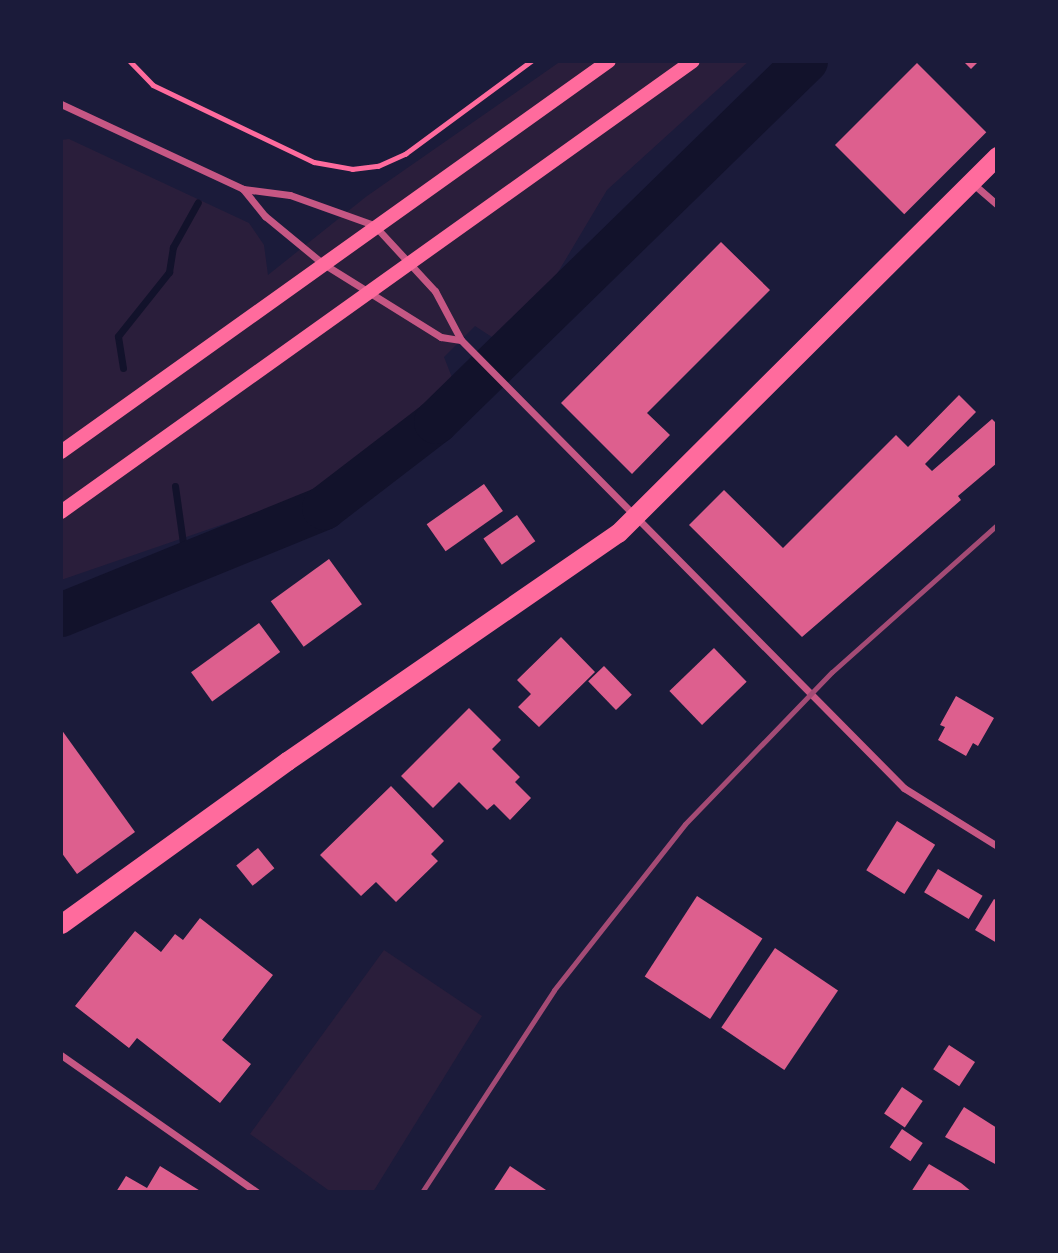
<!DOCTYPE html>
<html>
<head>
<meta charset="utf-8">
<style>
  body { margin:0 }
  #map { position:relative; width:1058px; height:1253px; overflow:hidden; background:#1b1b3a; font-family:"PT Sans",sans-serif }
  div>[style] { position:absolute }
  .green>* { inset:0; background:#2a1e3b }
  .stream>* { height:7px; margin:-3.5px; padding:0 3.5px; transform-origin:3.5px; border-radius:3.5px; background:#12122b }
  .river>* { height:44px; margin:-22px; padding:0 22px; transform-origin:22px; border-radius:22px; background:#12122b }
  .building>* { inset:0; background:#dd5f8e; transform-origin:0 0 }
  .path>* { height:4.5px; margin:-2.25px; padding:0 2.25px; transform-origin:2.25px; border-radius:2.25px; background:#ff6b9d }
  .minor>* { height:7px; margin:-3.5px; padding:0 3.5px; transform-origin:3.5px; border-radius:3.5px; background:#c65784 }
  .secondary>* { height:14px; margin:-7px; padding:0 7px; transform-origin:7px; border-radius:7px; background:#ff6b9d }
  .trunk>* { height:19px; margin:-9.5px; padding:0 9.5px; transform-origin:9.5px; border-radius:9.5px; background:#ff6b9d }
  .rail>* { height:5px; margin:-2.5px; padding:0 2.5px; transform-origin:2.5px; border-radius:2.5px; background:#a44b75 }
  span { translate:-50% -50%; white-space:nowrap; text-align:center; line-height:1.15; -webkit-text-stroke:7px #1b1b3a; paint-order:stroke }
  .frame { position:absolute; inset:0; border:63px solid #1b1b3a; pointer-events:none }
</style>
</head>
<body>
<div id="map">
  <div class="green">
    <i style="clip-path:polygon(561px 61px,749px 61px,607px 190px,542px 299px,498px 341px,475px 326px,444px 357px,453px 380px,351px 470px,294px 500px,61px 580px,61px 140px,69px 139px,249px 223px,264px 245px,268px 275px,367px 196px)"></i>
    <i style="clip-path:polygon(384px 950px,482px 1016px,373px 1192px,331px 1192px,250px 1134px)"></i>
  </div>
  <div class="stream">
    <i style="left:123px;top:368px;width:32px;rotate:-99deg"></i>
    <i style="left:118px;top:336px;width:82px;rotate:-51.4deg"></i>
    <i style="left:169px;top:272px;width:25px;rotate:-81deg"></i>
    <i style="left:173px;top:247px;width:51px;rotate:-60.9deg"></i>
    <i style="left:175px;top:486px;width:79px;rotate:82deg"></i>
  </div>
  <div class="river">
    <i style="left:61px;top:615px;width:284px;rotate:-22.1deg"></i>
    <i style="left:324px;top:508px;width:141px;rotate:-37.5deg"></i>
    <i style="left:436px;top:422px;width:517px;rotate:-44.29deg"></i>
  </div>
  <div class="building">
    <i style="clip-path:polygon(963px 61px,979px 61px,971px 69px)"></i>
    <i style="left:917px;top:63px;width:98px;height:116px;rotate:45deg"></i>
    <i style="clip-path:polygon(721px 242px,770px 290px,647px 413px,670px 435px,632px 474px,561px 403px)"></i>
    <i style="clip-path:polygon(959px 395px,976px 412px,925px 464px,932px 471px,992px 419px,997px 424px,997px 463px,958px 496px,961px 500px,802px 637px,689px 525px,724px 490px,783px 548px,896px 435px,908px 447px)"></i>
    <i style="left:484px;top:484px;width:33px;height:70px;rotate:55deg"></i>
    <i style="left:517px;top:515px;width:32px;height:41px;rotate:55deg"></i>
    <i style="left:329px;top:559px;width:56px;height:72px;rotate:54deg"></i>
    <i style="left:259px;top:623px;width:36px;height:84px;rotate:54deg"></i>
    <i style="clip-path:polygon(561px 637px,595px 672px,539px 727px,518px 707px,531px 694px,517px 680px)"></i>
    <i style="left:714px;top:648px;width:47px;height:62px;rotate:46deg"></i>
    <i style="left:604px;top:666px;width:40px;height:22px;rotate:46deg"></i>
    <i style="clip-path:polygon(956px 696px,994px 718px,978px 746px,973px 743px,966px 756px,938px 740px,945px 727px,940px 725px)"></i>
    <i style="clip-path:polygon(469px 708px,501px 740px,492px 749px,520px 777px,515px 782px,531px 798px,510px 820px,494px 804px,487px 810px,459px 782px,433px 808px,401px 776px)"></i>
    <i style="clip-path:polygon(61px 729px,135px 832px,77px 874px,61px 852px)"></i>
    <i style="clip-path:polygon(391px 786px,444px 841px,431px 854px,438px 861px,396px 902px,376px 882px,361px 896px,320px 855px)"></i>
    <i style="left:897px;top:821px;width:45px;height:58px;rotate:32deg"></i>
    <i style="left:258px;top:848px;width:26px;height:28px;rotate:51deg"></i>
    <i style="left:938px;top:869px;width:52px;height:27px;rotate:31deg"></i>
    <i style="left:697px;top:896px;width:78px;height:96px;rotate:33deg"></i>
    <i style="clip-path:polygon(994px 899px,997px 901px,997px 943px,975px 930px)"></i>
    <i style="clip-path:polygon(200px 918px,273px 975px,222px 1040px,251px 1064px,220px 1103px,137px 1038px,129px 1048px,75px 1006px,135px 931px,161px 952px,175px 934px,183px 940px)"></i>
    <i style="left:775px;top:948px;width:76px;height:96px;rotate:34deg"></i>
    <i style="left:949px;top:1045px;width:31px;height:29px;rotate:33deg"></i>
    <i style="left:902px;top:1087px;width:25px;height:32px;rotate:34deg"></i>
    <i style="clip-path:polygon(964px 1107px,997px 1128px,997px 1165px,945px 1137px)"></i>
    <i style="left:902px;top:1129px;width:25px;height:22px;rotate:34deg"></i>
    <i style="clip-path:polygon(929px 1164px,961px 1183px,972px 1192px,911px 1192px)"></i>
    <i style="clip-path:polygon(160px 1166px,202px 1192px,116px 1192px,126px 1176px,147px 1188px)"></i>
    <i style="clip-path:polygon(510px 1166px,549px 1192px,493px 1192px)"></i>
  </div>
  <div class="path">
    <i style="left:130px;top:61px;width:33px;rotate:46deg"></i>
    <i style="left:153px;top:85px;width:178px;rotate:25.6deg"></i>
    <i style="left:314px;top:162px;width:39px;rotate:10deg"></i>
    <i style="left:352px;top:169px;width:26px;rotate:-7deg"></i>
    <i style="left:378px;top:166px;width:30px;rotate:-24deg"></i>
    <i style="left:405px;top:154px;width:157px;rotate:-36.4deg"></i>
  </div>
  <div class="minor">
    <i style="left:61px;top:104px;width:201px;rotate:25deg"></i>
    <i style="left:243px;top:189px;width:47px;rotate:7.3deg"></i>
    <i style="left:290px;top:195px;width:89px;rotate:19.7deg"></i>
    <i style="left:374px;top:225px;width:90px;rotate:47.3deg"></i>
    <i style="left:435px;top:291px;width:55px;rotate:62deg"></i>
    <i style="left:461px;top:340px;width:630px;rotate:45.32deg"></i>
    <i style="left:904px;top:788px;width:110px;rotate:31.9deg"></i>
    <i style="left:971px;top:182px;width:35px;rotate:41deg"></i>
    <i style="left:243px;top:189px;width:35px;rotate:51deg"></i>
    <i style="left:265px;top:216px;width:74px;rotate:39.5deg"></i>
    <i style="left:322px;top:263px;width:140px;rotate:31.9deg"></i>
    <i style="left:441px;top:337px;width:20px;rotate:9deg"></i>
    <i style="left:61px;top:1055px;width:239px;rotate:35deg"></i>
  </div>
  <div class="secondary">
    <i style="left:61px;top:452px;width:673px;rotate:-35.51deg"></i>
    <i style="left:61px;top:512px;width:776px;rotate:-35.51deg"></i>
  </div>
  <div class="trunk">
    <i style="left:61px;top:924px;width:279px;rotate:-35.8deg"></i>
    <i style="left:287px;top:761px;width:402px;rotate:-34.6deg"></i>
    <i style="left:618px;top:533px;width:535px;rotate:-44.85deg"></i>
  </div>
  <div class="rail">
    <i style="left:422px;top:1192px;width:241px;rotate:-56.8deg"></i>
    <i style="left:554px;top:990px;width:211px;rotate:-51.7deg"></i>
    <i style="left:685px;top:824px;width:211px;rotate:-46deg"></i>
    <i style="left:832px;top:672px;width:221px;rotate:-41.7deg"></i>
  </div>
  <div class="frame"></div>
</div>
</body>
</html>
